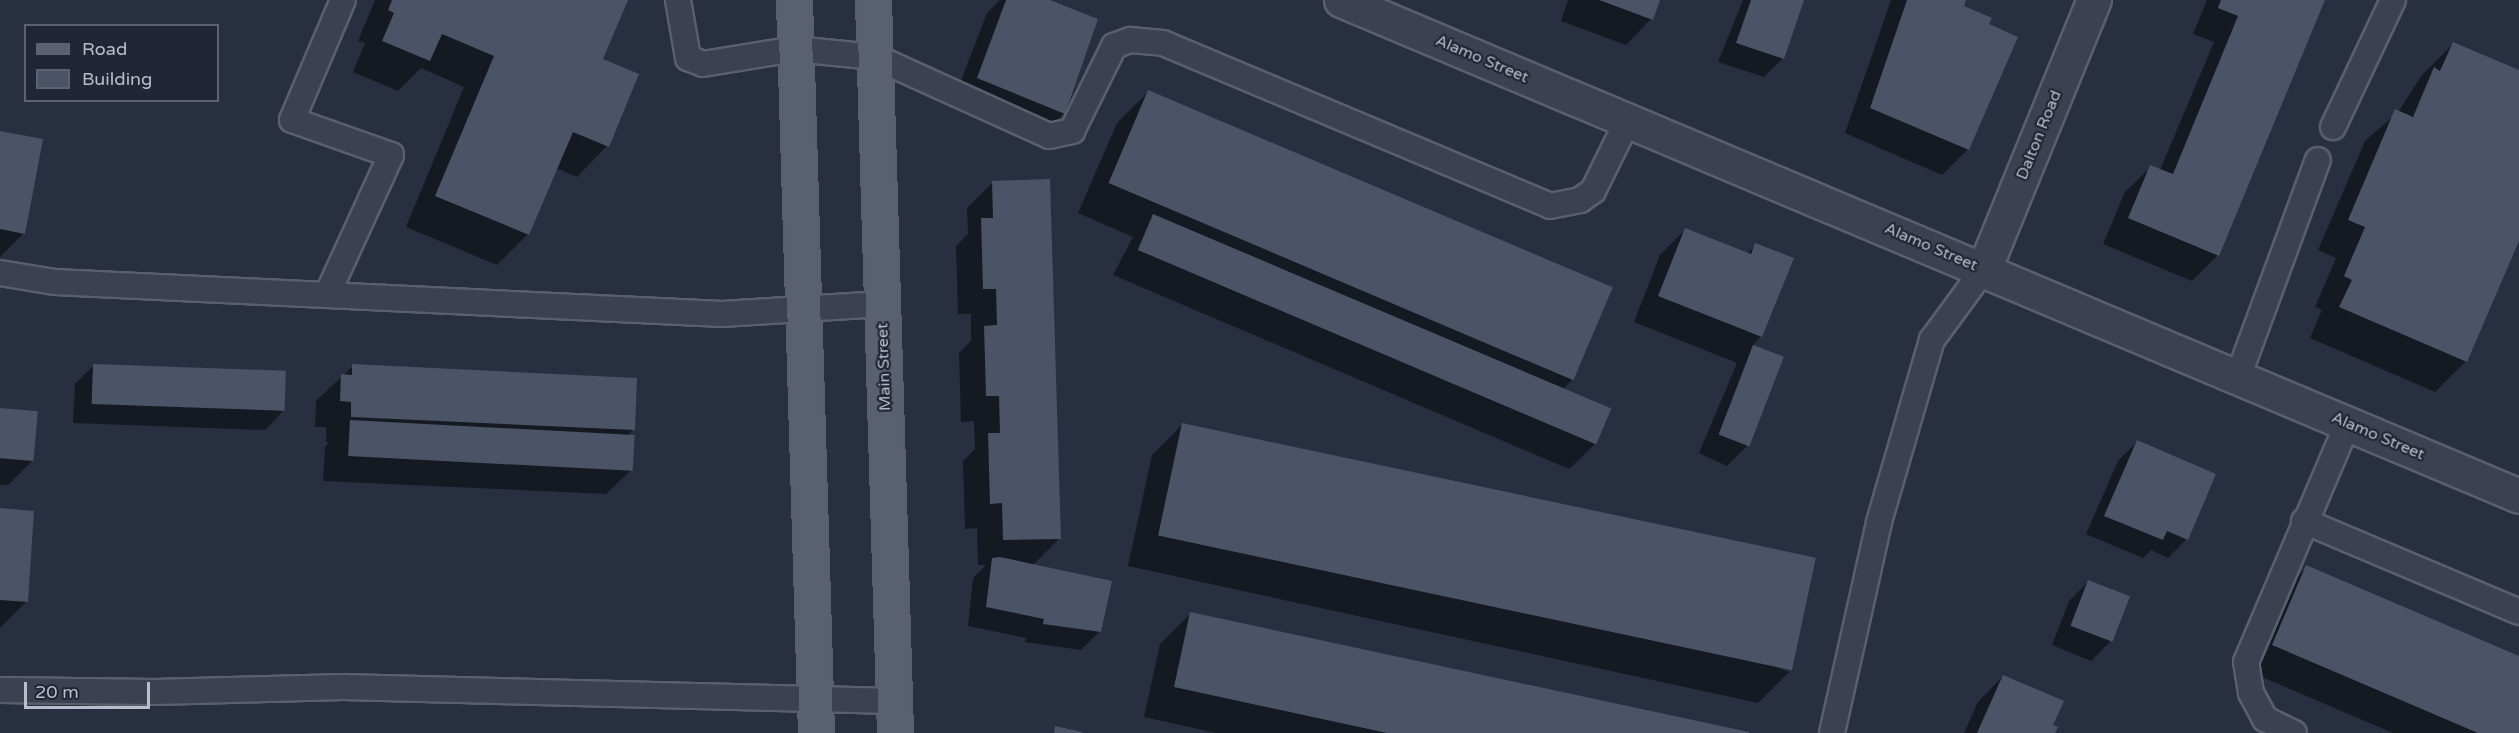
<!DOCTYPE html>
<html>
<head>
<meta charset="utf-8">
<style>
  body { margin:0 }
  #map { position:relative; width:2519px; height:733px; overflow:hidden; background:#272f40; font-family:"Varela Round",sans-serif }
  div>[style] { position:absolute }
  .shadow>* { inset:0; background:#0007 }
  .building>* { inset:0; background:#4b5367; transform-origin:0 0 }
  .roads { filter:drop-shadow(2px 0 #595f6d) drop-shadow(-2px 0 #595f6d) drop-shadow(0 2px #595f6d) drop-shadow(0 -2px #595f6d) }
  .lane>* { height:24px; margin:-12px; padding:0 12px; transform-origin:12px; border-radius:12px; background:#3b4150 }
  .street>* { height:33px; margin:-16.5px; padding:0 16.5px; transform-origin:16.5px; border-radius:16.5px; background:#3b4150 }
  .primary>* { height:33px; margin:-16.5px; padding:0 16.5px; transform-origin:16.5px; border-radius:16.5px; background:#596070 }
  span { translate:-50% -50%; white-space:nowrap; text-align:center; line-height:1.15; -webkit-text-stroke:4.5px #202635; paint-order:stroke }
  .street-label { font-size:16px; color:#b8bdca }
  .legend { position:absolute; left:24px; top:24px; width:195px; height:78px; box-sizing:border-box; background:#202635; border:2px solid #5d6271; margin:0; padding:8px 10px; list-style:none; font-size:18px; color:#b8bdca }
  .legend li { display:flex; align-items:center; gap:12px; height:30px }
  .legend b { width:30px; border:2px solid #5d6271 }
  .scale { position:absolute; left:24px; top:682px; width:126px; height:27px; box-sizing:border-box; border:3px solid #b8bdca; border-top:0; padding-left:8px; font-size:18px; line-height:21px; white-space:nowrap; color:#b8bdca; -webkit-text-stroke:4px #202635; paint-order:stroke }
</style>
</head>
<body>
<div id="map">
  <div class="shadow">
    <i style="clip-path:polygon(375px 0,627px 0,601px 60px,607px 146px,577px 177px,556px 168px,528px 234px,497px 265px,406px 227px,464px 87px,421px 68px,398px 91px,353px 72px,365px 43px,358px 41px)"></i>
    <i style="clip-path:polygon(1000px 0,1045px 0,1064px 113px,1038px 139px,952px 104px,987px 13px)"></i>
    <i style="clip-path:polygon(1568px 0,1658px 0,1651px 19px,1626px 45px,1561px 21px)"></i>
    <i style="clip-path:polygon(1743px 0,1803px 0,1783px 58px,1764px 77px,1718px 62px)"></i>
    <i style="clip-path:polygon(1891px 0,1965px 0,1962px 7px,1968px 149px,1942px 175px,1845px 133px)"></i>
    <i style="clip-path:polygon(2207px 0,2324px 0,2218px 255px,2192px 281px,2103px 244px,2125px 192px,2151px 167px,2160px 170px,2214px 42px,2193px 34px)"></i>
    <i style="clip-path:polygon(2453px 44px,2519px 72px,2519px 237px,2466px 361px,2435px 392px,2310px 338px,2322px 310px,2315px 307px,2336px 258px,2318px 250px,2365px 141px,2398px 112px,2422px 75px)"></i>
    <i style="clip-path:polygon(1148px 92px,1572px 380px,1562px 390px,1609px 410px,1595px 444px,1569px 469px,1113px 275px,1133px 237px,1078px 213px,1117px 123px)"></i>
    <i style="clip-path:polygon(0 132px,23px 234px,0 257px)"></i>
    <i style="clip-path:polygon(993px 182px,1060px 538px,1034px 564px,1026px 564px,1100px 631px,1081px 650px,1025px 642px,1026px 638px,968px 626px,973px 578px,986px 565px,978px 565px,977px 528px,965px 529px,963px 461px,975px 449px,974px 421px,961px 422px,959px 353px,971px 341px,971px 314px,958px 314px,956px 246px,968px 234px,967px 208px)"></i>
    <i style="clip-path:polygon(1685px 230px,1747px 254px,1756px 245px,1761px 336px,1752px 346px,1782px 358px,1746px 447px,1727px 466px,1699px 453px,1737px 363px,1634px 322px,1660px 255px)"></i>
    <i style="clip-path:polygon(94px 365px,283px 411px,265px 430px,73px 423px,75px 384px)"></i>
    <i style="clip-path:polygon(353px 366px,633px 429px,629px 434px,632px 469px,606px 494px,323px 481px,325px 447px,329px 442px,326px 442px,326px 427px,315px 427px,316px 401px)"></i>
    <i style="clip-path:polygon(0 410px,34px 459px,8px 485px,0 485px)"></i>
    <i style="clip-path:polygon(1183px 424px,1789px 672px,1758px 703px,1128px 566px,1152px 455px)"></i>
    <i style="clip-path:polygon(2137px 442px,2187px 539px,2168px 558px,2151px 550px,2143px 558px,2086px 534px,2118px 461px)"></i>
    <i style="clip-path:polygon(0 510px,27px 601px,0 628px)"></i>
    <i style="clip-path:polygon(2307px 567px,2519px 657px,2519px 733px,2393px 733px,2248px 671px,2281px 593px)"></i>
    <i style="clip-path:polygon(2088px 582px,2110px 642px,2091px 661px,2052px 645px,2069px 601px)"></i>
    <i style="clip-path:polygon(1191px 613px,1746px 733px,1216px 733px,1144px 717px,1160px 644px)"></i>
    <i style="clip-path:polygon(2003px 676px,2051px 725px,2053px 733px,1964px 733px,1978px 702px)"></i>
  </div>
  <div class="building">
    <i style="clip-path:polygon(392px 0,628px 0,603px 59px,639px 74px,609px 147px,573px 132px,529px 235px,435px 196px,494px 56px,442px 34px,430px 61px,382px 41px,394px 13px,388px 10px)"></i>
    <i style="clip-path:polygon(1006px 0,1050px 0,1098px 19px,1065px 114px,977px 78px)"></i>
    <i style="clip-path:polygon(1599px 0,1660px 0,1653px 20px)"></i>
    <i style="clip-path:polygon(1751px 0,1804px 0,1784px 59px,1736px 43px)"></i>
    <i style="clip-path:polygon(1907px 0,1966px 0,1964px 6px,1992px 18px,1989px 24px,2018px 37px,1969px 150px,1870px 108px)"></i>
    <i style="clip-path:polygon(2221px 0,2325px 0,2219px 256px,2128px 218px,2150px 165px,2173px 174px,2238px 16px,2218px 8px)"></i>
    <i style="clip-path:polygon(2453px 42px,2519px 70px,2519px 241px,2467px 362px,2339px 307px,2352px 280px,2344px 276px,2365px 227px,2348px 220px,2395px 109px,2413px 117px,2434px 67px,2440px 71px)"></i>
    <i style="left:1148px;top:90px;width:505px;height:101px;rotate:23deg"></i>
    <i style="clip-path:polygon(0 131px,43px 139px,25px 234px,0 229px)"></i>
    <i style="clip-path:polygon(1050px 179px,1061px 539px,1003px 540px,1002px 503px,990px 504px,988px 433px,1000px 433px,999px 396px,986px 396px,984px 326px,997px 325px,996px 289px,983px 289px,981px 218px,993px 218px,992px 181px)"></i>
    <i style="left:1153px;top:214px;width:498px;height:39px;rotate:23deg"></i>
    <i style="clip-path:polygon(1685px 228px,1751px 254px,1755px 243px,1794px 258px,1762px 337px,1658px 296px)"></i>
    <i style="left:1753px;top:345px;width:33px;height:96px;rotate:21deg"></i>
    <i style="left:93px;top:364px;width:193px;height:40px;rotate:2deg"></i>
    <i style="clip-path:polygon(352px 364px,637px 378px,635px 430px,351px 417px,351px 402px,340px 401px,341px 374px,352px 375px)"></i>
    <i style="left:0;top:408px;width:38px;height:50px;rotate:5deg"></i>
    <i style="left:350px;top:420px;width:285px;height:36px;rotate:3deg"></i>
    <i style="left:1182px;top:423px;width:648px;height:115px;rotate:12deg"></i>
    <i style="clip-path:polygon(2137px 440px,2216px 474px,2188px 540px,2167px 531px,2163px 540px,2104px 516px)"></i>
    <i style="clip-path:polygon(0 508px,34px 511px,28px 602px,0 600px)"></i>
    <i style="clip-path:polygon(1000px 557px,1112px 581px,1101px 632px,1043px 624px,1044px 619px,986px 607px,992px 558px)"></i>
    <i style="clip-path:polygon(2306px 565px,2519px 656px,2519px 733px,2478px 733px,2272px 645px)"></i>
    <i style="left:2088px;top:580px;width:45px;height:49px;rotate:21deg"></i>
    <i style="clip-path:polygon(1190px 612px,1749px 732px,1749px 733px,1387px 733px,1174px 687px)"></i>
    <i style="clip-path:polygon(2003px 675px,2064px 701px,2053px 725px,2058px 727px,2055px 733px,1977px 733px)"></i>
    <i style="clip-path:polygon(1055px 726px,1082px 732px,1082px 733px,1054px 733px)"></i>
  </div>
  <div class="roads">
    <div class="lane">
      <i style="left:678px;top:0;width:59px;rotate:80.2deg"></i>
      <i style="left:688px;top:58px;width:16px;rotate:22deg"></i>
      <i style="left:703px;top:64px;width:93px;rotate:-9.3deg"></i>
      <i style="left:795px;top:49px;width:80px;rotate:5.7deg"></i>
      <i style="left:875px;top:57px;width:191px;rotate:24.4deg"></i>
      <i style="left:1049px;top:136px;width:24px;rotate:-12deg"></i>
      <i style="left:1072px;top:131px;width:95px;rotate:-63.7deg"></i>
      <i style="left:1114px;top:46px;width:17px;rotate:-21deg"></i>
      <i style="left:1130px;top:40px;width:33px;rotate:5deg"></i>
      <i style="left:1163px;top:43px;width:420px;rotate:22.8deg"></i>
      <i style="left:1550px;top:206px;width:31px;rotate:-11deg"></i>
      <i style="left:1580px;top:200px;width:16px;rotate:-35deg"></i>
      <i style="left:1593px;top:191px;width:79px;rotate:-63.8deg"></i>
      <i style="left:2333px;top:127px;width:140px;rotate:-64.7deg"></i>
      <i style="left:0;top:273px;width:56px;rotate:9.3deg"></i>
      <i style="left:55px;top:282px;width:668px;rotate:2.75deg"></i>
      <i style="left:722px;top:314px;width:160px;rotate:-3.6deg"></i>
      <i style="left:327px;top:295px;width:154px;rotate:-65.4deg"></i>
      <i style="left:391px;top:155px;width:105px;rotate:-160.5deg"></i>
      <i style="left:292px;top:120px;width:130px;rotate:-67deg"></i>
      <i style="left:2238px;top:377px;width:231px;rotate:-69.8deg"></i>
      <i style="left:2304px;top:521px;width:233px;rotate:22.9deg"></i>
      <i style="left:0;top:690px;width:155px;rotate:0.7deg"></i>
      <i style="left:155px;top:692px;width:188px;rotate:-1.5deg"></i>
      <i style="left:343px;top:687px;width:551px;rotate:1.46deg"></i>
      <i style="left:1832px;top:733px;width:216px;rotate:-77.4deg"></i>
      <i style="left:1879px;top:522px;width:190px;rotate:-73.8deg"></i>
      <i style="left:1932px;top:340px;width:88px;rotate:-53.8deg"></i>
      <i style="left:2294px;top:733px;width:32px;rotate:-154deg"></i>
      <i style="left:2265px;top:719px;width:30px;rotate:-118deg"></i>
      <i style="left:2251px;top:693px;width:31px;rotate:-99deg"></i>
      <i style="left:2246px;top:662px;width:260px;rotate:-66.9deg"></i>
    </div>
    <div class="street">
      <i style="left:1341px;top:0;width:1278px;rotate:22.83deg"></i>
      <i style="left:1984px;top:269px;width:291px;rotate:-67.8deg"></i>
    </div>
    <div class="primary">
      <i style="left:794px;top:0;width:733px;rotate:88.28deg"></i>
      <i style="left:873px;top:0;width:733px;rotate:88.28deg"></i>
    </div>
  </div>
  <div class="street-label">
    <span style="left:1482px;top:59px;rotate:23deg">Alamo Street</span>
    <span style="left:2039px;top:135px;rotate:-68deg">Dalton Road</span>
    <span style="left:1931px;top:247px;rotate:23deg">Alamo Street</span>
    <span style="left:884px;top:367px;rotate:-92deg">Main Street</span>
    <span style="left:2378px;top:436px;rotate:23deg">Alamo Street</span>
  </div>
  <ul class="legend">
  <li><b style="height:8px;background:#596070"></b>Road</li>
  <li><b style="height:16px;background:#4b5367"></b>Building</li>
  </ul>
  <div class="scale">20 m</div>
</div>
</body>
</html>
